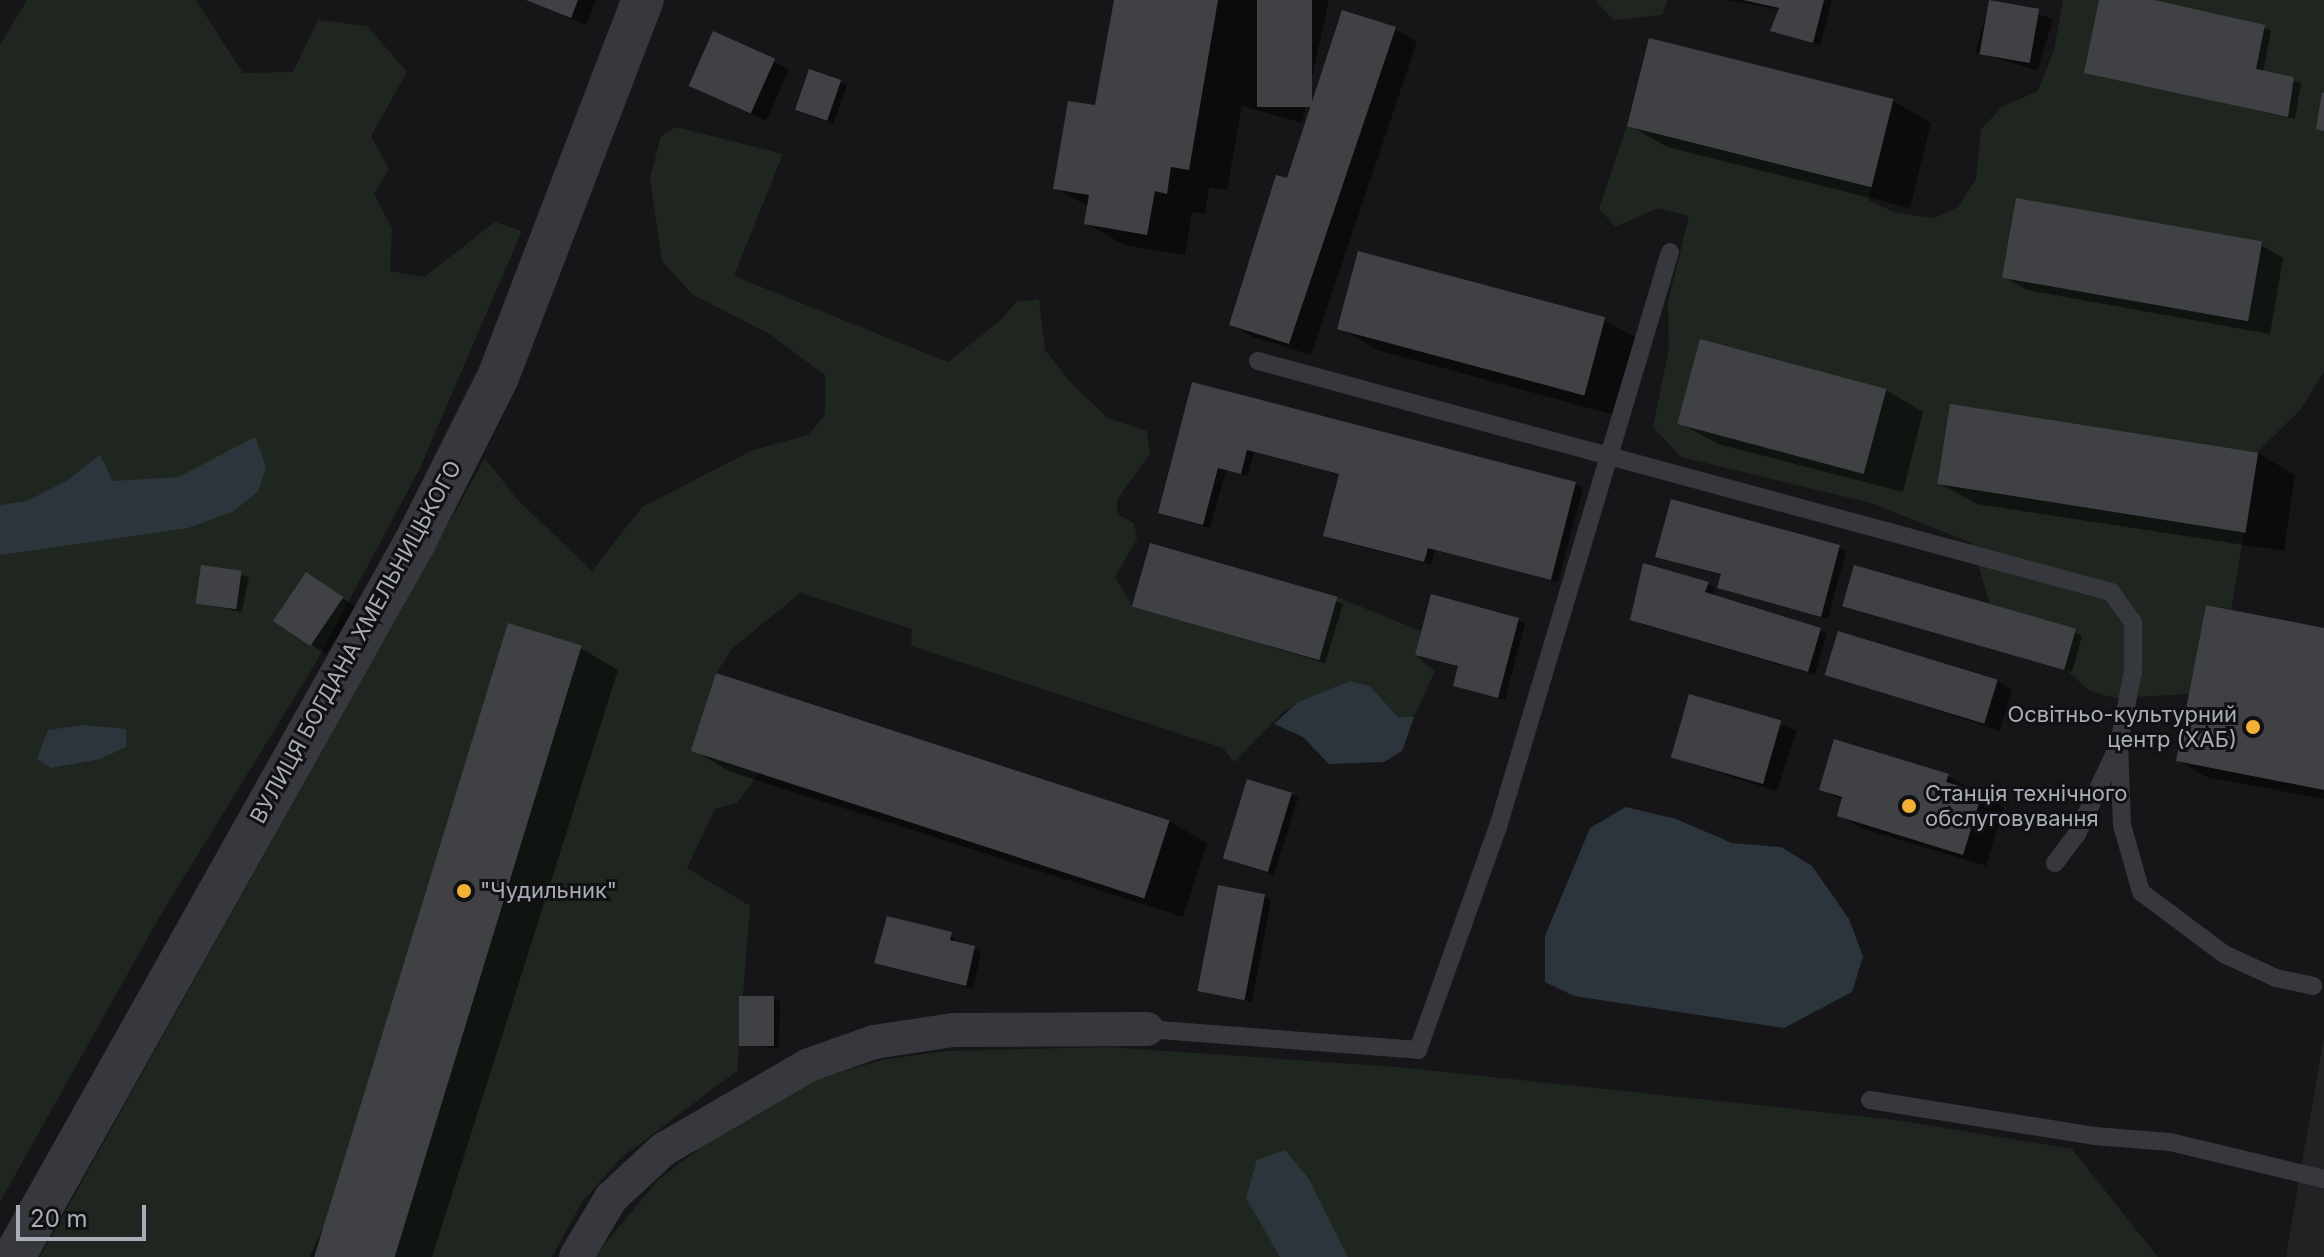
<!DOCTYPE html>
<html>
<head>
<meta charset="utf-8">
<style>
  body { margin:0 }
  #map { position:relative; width:2324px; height:1257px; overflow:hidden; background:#161618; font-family:Inter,sans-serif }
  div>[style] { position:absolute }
  .built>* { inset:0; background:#222225 }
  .green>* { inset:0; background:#1e261f }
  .water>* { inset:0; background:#2c353c }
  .shadow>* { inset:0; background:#0007; transform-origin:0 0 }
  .building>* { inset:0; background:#404145; transform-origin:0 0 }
  .service>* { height:18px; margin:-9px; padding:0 9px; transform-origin:9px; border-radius:9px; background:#37383d }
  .minor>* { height:34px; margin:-17px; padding:0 17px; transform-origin:17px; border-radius:17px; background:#37383d }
  .tertiary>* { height:42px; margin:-21px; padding:0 21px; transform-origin:21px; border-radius:21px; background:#37383d }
  .dots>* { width:22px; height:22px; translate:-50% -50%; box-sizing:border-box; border:4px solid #111113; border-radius:50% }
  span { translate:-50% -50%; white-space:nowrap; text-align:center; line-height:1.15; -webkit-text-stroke:6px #111113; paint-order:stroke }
  .street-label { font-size:22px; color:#a8adb8 }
  .poi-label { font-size:22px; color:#a8adb8 }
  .right { translate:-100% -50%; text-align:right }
  .left { translate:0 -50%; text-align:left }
  .scale { position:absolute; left:16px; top:1205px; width:130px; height:36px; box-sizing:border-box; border:4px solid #a8adb8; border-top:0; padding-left:10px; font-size:24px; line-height:28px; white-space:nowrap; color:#a8adb8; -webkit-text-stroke:6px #111113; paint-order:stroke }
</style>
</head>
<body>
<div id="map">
  <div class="built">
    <i style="clip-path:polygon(2324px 1038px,2324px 1257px,2286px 1257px,2300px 1174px)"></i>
  </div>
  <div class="green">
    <i style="clip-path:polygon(27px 0,196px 0,243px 73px,293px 72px,318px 20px,367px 26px,407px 72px,371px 136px,389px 169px,374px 194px,392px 228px,390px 271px,424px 277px,495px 222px,522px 231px,419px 470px,315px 664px,160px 916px,0 1202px,0 45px)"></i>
    <i style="clip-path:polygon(1595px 0,1668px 0,1662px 15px,1613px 20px)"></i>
    <i style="clip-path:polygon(2063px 0,2324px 0,2324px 372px,2300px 410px,2258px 451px,2231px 609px,2206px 605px,2189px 694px,2115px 698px,2090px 691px,2065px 669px,2075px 630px,1990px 605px,1972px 543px,1871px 503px,1681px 457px,1653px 427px,1669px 348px,1668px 302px,1689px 216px,1658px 208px,1615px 227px,1599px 208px,1627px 126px,1872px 187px,1868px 200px,1896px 213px,1934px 218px,1958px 207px,1976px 179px,1981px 129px,2002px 107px,2038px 91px,2054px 50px)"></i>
    <i style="clip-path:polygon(676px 127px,783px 154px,734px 276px,948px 362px,1001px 320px,1016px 302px,1039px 299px,1045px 350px,1073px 385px,1108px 418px,1147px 431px,1150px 453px,1117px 500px,1117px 514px,1134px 523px,1137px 539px,1115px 577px,1132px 606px,1319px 661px,1337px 597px,1421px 631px,1415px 655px,1435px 671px,1414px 717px,1398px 717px,1370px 686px,1350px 681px,1284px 711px,1234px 762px,1223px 748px,911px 646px,912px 629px,800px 593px,733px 648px,716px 673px,691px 751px,759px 773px,737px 803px,715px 809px,687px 868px,750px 906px,737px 1071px,621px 1158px,582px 1202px,552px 1257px,40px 1257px,485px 458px,516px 498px,592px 571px,642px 507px,753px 450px,808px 435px,825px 415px,825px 375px,768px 333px,693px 295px,662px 261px,650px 178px,661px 136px)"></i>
    <i style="clip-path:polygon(1108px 1047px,1398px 1067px,1897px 1120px,2072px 1149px,2158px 1257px,594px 1257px,658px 1180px,704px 1145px,805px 1083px,882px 1060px,945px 1051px)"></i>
  </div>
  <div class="water">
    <i style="clip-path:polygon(255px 437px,266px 467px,258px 492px,232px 512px,188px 528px,0 555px,0 505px,27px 501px,66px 481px,100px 455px,113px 481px,178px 477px)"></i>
    <i style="clip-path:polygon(1350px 681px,1370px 686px,1398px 717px,1414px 717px,1402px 751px,1384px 762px,1329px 764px,1303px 737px,1274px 724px,1298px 702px)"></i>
    <i style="clip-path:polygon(83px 725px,126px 729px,126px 747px,100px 759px,51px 768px,37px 759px,48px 730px)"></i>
    <i style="clip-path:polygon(1626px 807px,1676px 819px,1732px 843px,1781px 847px,1812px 866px,1849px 919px,1863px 957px,1852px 992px,1784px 1028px,1574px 996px,1545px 982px,1545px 936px,1590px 828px)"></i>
    <i style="clip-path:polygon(1285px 1150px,1309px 1179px,1348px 1257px,1280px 1257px,1246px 1198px,1257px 1160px)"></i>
  </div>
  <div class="shadow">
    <i style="clip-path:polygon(527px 0,596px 0,586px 25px)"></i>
    <i style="clip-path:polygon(1116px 0,1329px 0,1302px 123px,1242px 106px,1227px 190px,1209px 187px,1205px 214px,1192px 212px,1185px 255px,1124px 245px,1086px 223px,1089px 207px,1055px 188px,1097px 108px)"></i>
    <i style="clip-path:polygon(1728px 0,1832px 0,1820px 46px,1772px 30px,1780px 10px)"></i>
    <i style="left:1991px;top:0;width:65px;height:54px;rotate:17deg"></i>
    <i style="clip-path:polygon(2101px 0,2145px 0,2271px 30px,2263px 73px,2301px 83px,2295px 119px,2086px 72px)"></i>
    <i style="clip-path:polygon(1395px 29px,1417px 42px,1311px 355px,1253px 337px,1231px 324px,1289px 180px)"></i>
    <i style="clip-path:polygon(1650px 41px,1894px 101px,1931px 123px,1910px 208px,1667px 147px,1629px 125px)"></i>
    <i style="clip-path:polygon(774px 61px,789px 70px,766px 121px,706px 93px)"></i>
    <i style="clip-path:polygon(840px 82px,847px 86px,833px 124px,804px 113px)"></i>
    <i style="clip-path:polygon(2261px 245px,2283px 258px,2270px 334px,2027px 290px,2005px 277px)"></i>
    <i style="clip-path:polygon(1604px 320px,1642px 341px,1622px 417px,1377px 350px,1340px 328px)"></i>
    <i style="clip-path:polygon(1194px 384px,1576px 484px,1583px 488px,1558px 582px,1435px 550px,1431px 565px,1332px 539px,1325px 535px,1341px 475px,1254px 452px,1248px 476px,1226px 470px,1210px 528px,1168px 516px,1161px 512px)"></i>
    <i style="clip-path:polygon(1886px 390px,1923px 412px,1903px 492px,1718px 444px,1680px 423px)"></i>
    <i style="clip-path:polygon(2258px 453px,2295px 475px,2284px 551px,1977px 504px,1939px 483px)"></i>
    <i style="left:1151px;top:545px;width:201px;height:62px;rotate:17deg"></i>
    <i style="clip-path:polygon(1839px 547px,1846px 551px,1828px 619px,1726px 591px,1719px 587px,1722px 575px,1658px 556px)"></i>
    <i style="left:203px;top:567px;width:47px;height:36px;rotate:12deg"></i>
    <i style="clip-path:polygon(322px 584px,357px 608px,326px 654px,312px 645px)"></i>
    <i style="clip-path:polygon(1708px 584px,1715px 588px,1712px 596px,1827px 633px,1815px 675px,1639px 623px)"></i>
    <i style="clip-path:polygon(1844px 605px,2075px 632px,2082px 636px,2072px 672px)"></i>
    <i style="clip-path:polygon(1518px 620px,1525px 624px,1505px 700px,1462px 689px,1456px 685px,1460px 667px,1417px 654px)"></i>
    <i style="clip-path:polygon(2324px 630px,2324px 799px,2206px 777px,2178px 760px)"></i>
    <i style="clip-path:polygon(580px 648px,618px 670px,432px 1257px,310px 1257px)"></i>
    <i style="clip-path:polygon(1825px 673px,1997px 681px,2012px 690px,2000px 731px)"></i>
    <i style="left:1691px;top:696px;width:111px;height:64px;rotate:18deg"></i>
    <i style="clip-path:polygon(693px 750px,1169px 821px,1207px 843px,1183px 917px,731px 772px)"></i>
    <i style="clip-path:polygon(1948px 776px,2004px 807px,1986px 866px,1861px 828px,1839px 815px,1843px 801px,1821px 789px)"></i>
    <i style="clip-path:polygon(1291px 794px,1298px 798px,1274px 875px,1231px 861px)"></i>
    <i style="clip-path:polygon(1264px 896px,1271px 900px,1252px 1002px,1200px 990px)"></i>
    <i style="clip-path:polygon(951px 934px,957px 943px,981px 952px,973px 989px,877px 962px)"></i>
    <i style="clip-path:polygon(773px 998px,780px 1002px,779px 1049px,741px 1044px)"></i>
  </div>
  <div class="building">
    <i style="clip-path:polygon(526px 0,578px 0,571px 18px)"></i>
    <i style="clip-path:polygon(1114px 0,1218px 0,1189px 170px,1171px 167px,1167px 194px,1155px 191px,1147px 235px,1084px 224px,1089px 195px,1053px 189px,1068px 101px,1095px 105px)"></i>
    <i style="left:1257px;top:0;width:55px;height:107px"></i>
    <i style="clip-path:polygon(1743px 0,1824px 0,1813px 43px,1770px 31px,1779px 8px)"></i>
    <i style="left:1989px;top:0;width:51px;height:55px;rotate:10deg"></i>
    <i style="clip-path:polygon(2099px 0,2154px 0,2265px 25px,2256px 69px,2294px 77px,2288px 117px,2084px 73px)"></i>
    <i style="clip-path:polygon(1342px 10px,1396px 27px,1289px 344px,1229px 325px,1276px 175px,1287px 178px)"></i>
    <i style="left:713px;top:31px;width:68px;height:60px;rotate:24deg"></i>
    <i style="left:1649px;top:38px;width:252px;height:91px;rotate:14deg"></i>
    <i style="left:809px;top:69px;width:34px;height:43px;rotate:19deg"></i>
    <i style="clip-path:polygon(2322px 93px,2324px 93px,2324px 131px,2316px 129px)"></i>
    <i style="left:2016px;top:198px;width:250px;height:81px;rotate:10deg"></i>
    <i style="left:1358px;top:251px;width:256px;height:81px;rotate:15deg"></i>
    <i style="left:1700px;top:339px;width:193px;height:88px;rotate:15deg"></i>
    <i style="clip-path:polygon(1192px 382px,1576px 482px,1551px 580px,1428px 548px,1424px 562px,1323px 536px,1339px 474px,1247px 450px,1241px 474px,1218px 468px,1203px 525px,1158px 513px)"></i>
    <i style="left:1950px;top:404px;width:312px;height:81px;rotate:9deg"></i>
    <i style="clip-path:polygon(1671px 499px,1840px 545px,1821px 617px,1717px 588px,1721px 574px,1655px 557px)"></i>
    <i style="left:1150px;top:543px;width:195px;height:66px;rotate:16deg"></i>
    <i style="clip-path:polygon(1643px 563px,1709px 582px,1705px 592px,1821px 628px,1808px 672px,1630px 620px)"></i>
    <i style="left:201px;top:565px;width:41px;height:39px;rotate:8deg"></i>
    <i style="left:1854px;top:565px;width:231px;height:43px;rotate:16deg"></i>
    <i style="left:306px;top:572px;width:45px;height:59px;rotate:34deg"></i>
    <i style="clip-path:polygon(1431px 594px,1519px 618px,1498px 698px,1453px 686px,1458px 666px,1415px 655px)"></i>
    <i style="clip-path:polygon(2206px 605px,2324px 628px,2324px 790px,2176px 761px)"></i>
    <i style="left:508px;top:623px;width:77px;height:665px;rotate:17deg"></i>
    <i style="left:1838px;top:631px;width:167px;height:46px;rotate:17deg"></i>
    <i style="left:716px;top:673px;width:477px;height:82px;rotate:18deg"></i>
    <i style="left:1689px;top:694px;width:96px;height:66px;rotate:16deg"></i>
    <i style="clip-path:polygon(1834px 739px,1949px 774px,1946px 782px,1982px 793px,1963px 855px,1837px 816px,1842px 797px,1819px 790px)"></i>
    <i style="left:1247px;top:779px;width:47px;height:83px;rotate:17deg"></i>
    <i style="left:1218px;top:885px;width:48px;height:108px;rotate:11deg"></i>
    <i style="clip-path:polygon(887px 916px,952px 932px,950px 940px,975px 946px,966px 986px,874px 963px)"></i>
    <i style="left:739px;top:996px;width:35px;height:50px"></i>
  </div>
  <div class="service">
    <i style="left:1258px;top:361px;width:884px;rotate:15.15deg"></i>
    <i style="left:2111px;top:592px;width:37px;rotate:54deg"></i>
    <i style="left:2133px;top:622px;width:49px;rotate:90deg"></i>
    <i style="left:2133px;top:671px;width:74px;rotate:100.9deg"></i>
    <i style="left:2119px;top:744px;width:81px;rotate:87.9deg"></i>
    <i style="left:2122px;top:825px;width:70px;rotate:74.2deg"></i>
    <i style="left:2141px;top:892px;width:104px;rotate:36.8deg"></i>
    <i style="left:2224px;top:954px;width:57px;rotate:24.8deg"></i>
    <i style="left:2276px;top:978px;width:38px;rotate:12deg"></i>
    <i style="left:2055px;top:863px;width:36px;rotate:-53deg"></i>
    <i style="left:2077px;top:834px;width:97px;rotate:-65deg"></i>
    <i style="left:1147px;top:1029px;width:272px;rotate:4.4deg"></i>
    <i style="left:1418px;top:1050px;width:237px;rotate:-70.3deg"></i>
    <i style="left:1498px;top:827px;width:600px;rotate:-73.35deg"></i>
    <i style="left:1870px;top:1100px;width:227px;rotate:9.1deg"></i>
    <i style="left:2094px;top:1136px;width:76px;rotate:4.5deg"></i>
    <i style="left:2170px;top:1142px;width:158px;rotate:13.5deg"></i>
  </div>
  <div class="minor">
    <i style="left:576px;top:1257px;width:69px;rotate:-59.3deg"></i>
    <i style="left:611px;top:1198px;width:72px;rotate:-42.8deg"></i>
    <i style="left:664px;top:1149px;width:168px;rotate:-30.1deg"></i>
    <i style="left:809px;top:1065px;width:69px;rotate:-19.5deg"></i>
    <i style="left:874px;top:1042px;width:80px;rotate:-8.6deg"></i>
    <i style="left:953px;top:1030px;width:194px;rotate:-0.3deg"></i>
  </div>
  <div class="tertiary">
    <i style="left:14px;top:1257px;width:818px;rotate:-60.71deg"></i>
    <i style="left:414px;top:544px;width:187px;rotate:-63.3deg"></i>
    <i style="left:498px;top:377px;width:404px;rotate:-69deg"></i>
  </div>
  <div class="dots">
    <i style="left:2253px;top:727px;background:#f2b134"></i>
    <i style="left:1909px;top:806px;background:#f2b134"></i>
    <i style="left:464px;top:891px;background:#f2b134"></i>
  </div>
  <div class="street-label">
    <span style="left:356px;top:642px;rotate:-61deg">ВУЛИЦЯ БОГДАНА ХМЕЛЬНИЦЬКОГО</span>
  </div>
  <div class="poi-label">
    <span class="right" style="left:2237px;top:727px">Освітньо-культурний<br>центр (ХАБ)</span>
    <span class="left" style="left:1925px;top:806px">Cтанція технічного<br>обслуговування</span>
    <span class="left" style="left:480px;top:891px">"Чудильник"</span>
  </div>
  <div class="scale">20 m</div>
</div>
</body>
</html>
